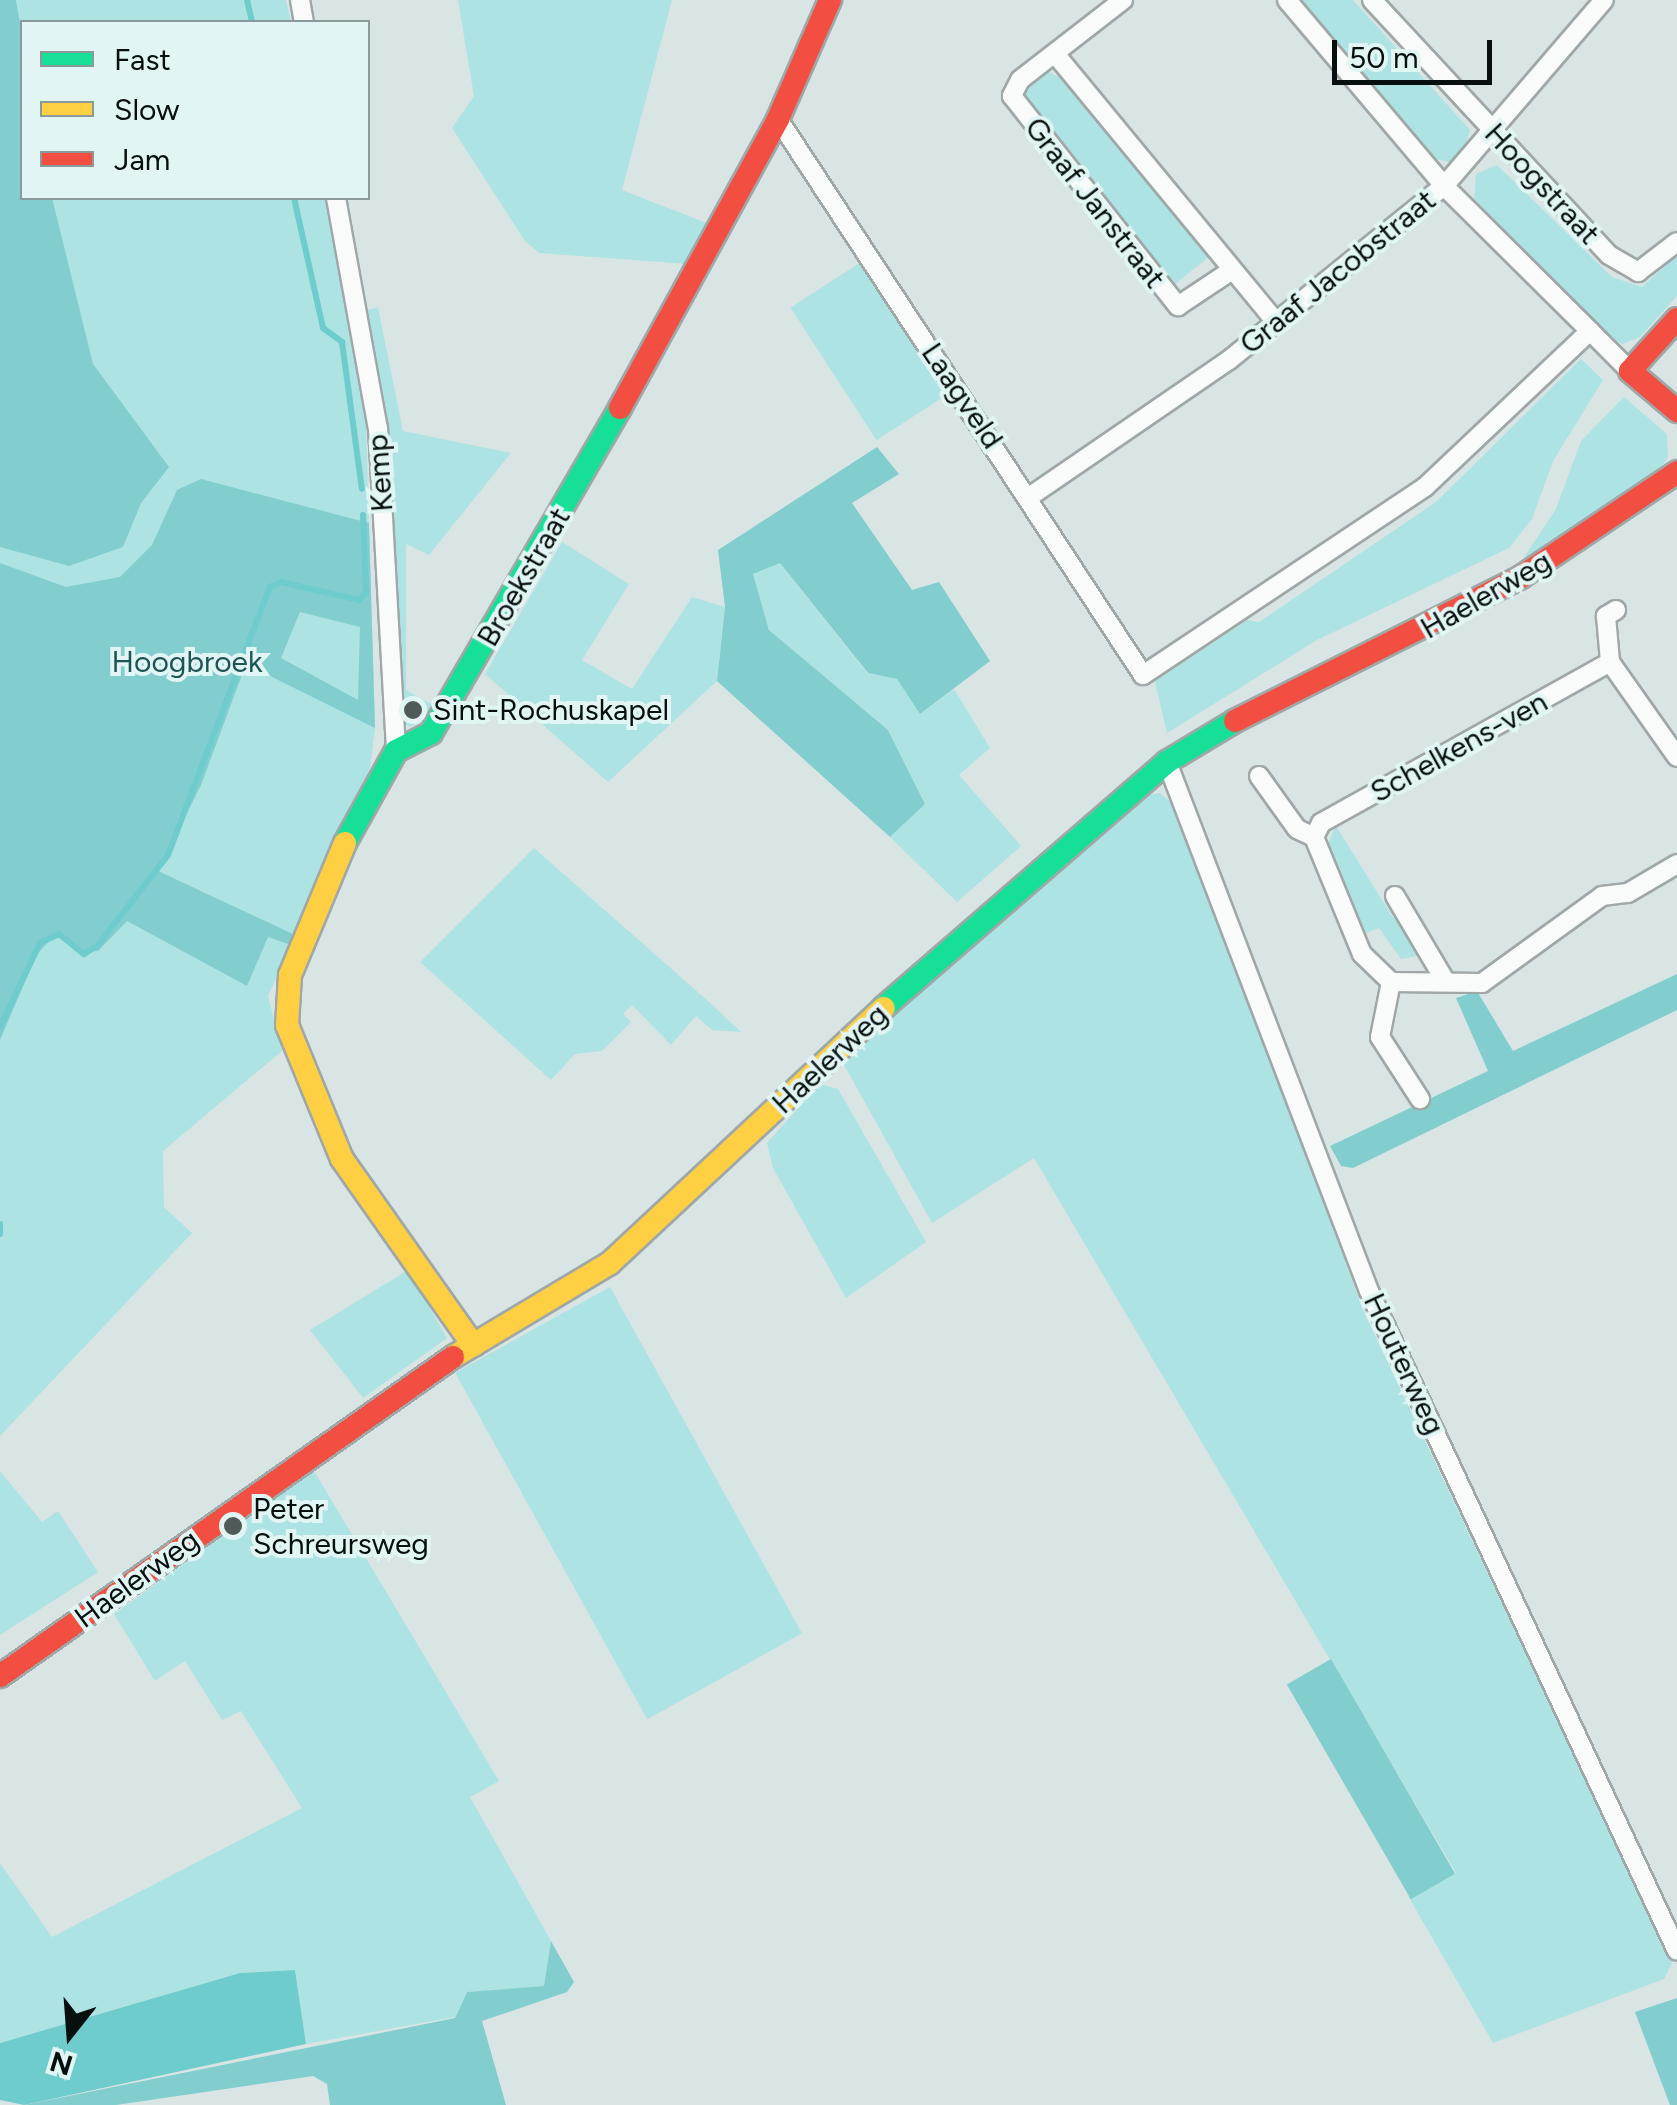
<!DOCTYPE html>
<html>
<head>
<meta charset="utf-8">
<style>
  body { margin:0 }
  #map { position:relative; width:1677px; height:2105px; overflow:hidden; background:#d9e4e4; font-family:Figtree,sans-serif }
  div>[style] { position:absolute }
  .green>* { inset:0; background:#aee3e3; transform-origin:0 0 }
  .forest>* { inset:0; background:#82cecf; transform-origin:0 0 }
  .water>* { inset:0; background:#6fcccc }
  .stream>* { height:6px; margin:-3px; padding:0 3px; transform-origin:3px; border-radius:3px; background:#6fcccc }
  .roads { filter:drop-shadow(2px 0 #9fa7a7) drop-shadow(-2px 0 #9fa7a7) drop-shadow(0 2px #9fa7a7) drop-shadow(0 -2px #9fa7a7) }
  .street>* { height:18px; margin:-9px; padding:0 9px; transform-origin:9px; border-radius:9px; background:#f9fbfb }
  .fast>* { height:22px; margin:-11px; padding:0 11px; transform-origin:11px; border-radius:11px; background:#16e098 }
  .slow>* { height:22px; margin:-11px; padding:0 11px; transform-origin:11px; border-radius:11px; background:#ffcf43 }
  .jam>* { height:22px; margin:-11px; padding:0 11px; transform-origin:11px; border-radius:11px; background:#f24e42 }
  .dots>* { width:28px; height:28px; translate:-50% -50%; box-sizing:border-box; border:5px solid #e1f5f5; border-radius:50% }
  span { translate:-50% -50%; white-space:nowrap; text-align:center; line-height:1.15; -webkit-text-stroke:8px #e1f5f5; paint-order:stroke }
  .street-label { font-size:30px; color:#080f0f }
  .park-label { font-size:30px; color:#1f5455 }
  .poi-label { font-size:30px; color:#080f0f }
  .left { translate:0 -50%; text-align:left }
  .legend { position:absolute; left:20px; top:20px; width:350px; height:180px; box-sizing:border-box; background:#e1f5f5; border:2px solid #8a9999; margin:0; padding:12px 18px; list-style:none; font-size:30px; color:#080f0f }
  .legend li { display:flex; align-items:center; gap:20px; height:50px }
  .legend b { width:50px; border:2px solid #8a9999 }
  .north { position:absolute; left:20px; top:1985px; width:100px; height:100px; -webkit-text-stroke:8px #e1f5f5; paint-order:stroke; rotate:197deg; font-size:28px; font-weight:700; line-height:40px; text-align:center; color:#080f0f }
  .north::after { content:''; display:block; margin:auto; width:35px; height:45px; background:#080f0f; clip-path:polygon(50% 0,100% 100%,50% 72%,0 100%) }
  .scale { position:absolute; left:1332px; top:40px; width:160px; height:45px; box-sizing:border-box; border:5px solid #080f0f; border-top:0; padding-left:12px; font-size:30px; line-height:35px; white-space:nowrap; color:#080f0f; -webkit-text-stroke:8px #e1f5f5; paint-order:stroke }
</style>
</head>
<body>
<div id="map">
  <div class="green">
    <i style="clip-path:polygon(0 0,286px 0,291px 22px,22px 22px,22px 198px,327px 198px,366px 423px,375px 728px,370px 769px,268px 996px,282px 1051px,163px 1151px,164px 1207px,192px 1233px,0 1436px)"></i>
    <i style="clip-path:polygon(458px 0,672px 0,622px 190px,709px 224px,687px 264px,539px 253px,525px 241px,452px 128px,474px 96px)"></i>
    <i style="clip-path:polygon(1298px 0,1353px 0,1470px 130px,1464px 150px,1450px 162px,1435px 159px)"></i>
    <i style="clip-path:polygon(1048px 72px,1063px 79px,1210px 256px,1169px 289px,1022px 99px,1021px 89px)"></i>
    <i style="clip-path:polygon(1497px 165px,1612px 277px,1642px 287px,1677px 255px,1677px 296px,1640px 337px,1622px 344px,1608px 336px,1474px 199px,1476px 174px)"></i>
    <i style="left:861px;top:262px;width:158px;height:84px;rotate:57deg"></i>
    <i style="clip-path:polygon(378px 307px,403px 431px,511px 453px,429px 555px,406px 544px,406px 690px,433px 705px,473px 644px,440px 708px,410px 727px,397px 719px,384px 422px,367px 310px)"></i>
    <i style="clip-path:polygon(1581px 359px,1603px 380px,1553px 461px,1532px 519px,1509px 548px,1317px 640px,1167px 733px,1155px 681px,1247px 620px,1259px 622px,1436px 502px)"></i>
    <i style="clip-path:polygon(1624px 397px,1667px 434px,1668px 457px,1656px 475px,1517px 568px,1556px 509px,1581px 441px)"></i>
    <i style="clip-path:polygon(562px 542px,629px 584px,582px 660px,632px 689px,692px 597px,725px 607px,717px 681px,608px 782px,485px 674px)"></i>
    <i style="clip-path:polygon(779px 562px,867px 673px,897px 679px,920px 714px,954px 689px,990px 748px,959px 775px,1021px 846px,957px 902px,890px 837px,925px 804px,888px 730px,769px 630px,753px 574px)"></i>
    <i style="clip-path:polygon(1160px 793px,1178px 808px,1363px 1310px,1672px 1963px,1664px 1979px,1493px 2043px,1408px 1896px,1456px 1873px,1034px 1158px,932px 1223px,843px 1063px,989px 926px,1143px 796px)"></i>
    <i style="clip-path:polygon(1336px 826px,1390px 913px,1422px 955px,1401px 959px,1379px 928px,1364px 934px,1328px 843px)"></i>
    <i style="clip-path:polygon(534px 848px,708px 1001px,741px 1032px,712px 1030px,696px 1016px,671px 1045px,632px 1005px,623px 1014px,631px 1022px,602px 1051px,575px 1054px,551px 1080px,420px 962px)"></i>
    <i style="clip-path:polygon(820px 1084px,838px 1089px,926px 1242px,846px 1298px,773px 1168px,767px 1143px)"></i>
    <i style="clip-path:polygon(408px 1270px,447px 1338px,363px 1398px,310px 1330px)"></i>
    <i style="left:610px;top:1287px;width:396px;height:177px;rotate:61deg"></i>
    <i style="clip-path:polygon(0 1471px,42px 1522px,58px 1511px,98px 1572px,0 1635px)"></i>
    <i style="clip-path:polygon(314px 1471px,499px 1781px,470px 1797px,551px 1941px,544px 1986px,467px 1992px,455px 2017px,306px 2044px,295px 1970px,240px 1973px,0 2043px,0 1863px,52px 1937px,302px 1808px,241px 1711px,222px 1720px,185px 1661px,155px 1681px,114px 1614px)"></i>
  </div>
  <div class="forest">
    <i style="clip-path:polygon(0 0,16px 0,22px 34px,22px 198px,52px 198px,93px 364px,169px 467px,141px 503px,123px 547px,69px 566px,0 547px)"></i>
    <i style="clip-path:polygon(877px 447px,899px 474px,852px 503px,912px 590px,939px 582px,990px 661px,920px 714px,897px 679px,868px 673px,780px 563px,753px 574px,769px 630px,888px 730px,925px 804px,890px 837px,717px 681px,725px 607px,718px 550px)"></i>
    <i style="clip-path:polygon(evenodd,201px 479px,369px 523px,375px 728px,246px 664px,201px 785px,158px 871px,295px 935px,291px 945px,268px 937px,247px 986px,127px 921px,98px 951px,82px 952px,55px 935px,37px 954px,0 1040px,0 563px,66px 587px,120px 577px,152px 545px,177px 490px,201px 479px,300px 612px,360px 627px,358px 700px,281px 658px,300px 612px)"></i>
    <i style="clip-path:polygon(1677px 974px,1677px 1010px,1353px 1168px,1341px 1166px,1330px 1146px,1488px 1071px,1456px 998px,1477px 991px,1513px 1051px)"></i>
    <i style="left:1331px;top:1659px;width:248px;height:51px;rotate:60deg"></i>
    <i style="clip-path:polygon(551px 1941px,574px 1982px,567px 1992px,482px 2021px,506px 2105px,330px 2105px,327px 2084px,313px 2076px,116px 2105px,24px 2105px,455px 2018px,467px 1992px,544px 1986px)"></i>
    <i style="clip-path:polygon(1677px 1998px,1677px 2105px,1670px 2105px,1635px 2012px)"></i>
  </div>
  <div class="water">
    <i style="clip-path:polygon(295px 1970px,306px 2044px,24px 2105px,0 2100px,0 2043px,240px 1973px)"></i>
  </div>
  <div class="stream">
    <i style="left:247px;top:0;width:23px;rotate:77deg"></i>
    <i style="left:294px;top:198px;width:133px;rotate:77.4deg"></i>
    <i style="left:323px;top:328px;width:24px;rotate:36deg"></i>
    <i style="left:342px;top:342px;width:148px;rotate:82.3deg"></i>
    <i style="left:0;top:1027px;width:93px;rotate:-64.5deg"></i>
    <i style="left:40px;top:943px;width:21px;rotate:-25deg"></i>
    <i style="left:59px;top:934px;width:32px;rotate:39deg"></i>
    <i style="left:84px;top:954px;width:15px;rotate:-32deg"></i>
    <i style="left:97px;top:946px;width:115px;rotate:-52deg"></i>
    <i style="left:168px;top:855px;width:287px;rotate:-69.2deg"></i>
    <i style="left:270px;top:587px;width:12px;rotate:-24deg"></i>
    <i style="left:281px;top:582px;width:80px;rotate:13deg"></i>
    <i style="left:359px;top:600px;width:11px;rotate:-49deg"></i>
    <i style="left:366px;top:592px;width:77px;rotate:-92.2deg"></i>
    <i style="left:0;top:1224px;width:10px;rotate:90deg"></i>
  </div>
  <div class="roads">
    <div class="street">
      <i style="left:300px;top:0;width:22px;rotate:80deg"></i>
      <i style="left:1123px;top:0;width:130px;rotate:142.2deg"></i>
      <i style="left:1020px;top:80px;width:18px;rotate:117deg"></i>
      <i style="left:1012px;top:96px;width:268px;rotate:51.7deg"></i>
      <i style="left:1178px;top:306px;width:65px;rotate:-33.7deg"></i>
      <i style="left:1287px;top:0;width:243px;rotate:49.8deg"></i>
      <i style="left:1444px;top:186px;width:206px;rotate:44.8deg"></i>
      <i style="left:1372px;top:0;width:348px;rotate:47.1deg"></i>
      <i style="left:1609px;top:255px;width:34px;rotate:30deg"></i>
      <i style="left:1638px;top:272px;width:49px;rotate:-37.6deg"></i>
      <i style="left:1056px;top:55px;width:347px;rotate:50.5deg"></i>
      <i style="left:778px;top:119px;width:665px;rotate:56.72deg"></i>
      <i style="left:1143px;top:675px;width:339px;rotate:-33.7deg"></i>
      <i style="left:1425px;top:487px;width:227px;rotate:-43.4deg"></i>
      <i style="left:1590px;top:331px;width:57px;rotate:45deg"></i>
      <i style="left:336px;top:198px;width:234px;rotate:79.7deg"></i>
      <i style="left:378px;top:428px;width:324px;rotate:86.8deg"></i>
      <i style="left:1029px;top:497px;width:242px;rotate:-34.4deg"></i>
      <i style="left:1229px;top:360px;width:277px;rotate:-39deg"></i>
      <i style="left:1444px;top:186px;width:245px;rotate:-49.3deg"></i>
      <i style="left:1616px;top:610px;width:12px;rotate:149deg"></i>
      <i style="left:1606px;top:616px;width:46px;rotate:85deg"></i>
      <i style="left:1610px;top:662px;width:116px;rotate:54.8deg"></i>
      <i style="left:1167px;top:762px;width:566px;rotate:69.1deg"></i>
      <i style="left:1369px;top:1291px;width:728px;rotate:64.98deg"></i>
      <i style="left:1259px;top:776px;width:65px;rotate:54.4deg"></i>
      <i style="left:1297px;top:829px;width:19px;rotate:25deg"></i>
      <i style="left:1314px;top:837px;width:126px;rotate:67.7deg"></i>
      <i style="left:1362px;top:954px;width:40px;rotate:44deg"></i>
      <i style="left:1391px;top:982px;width:91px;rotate:0.6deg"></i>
      <i style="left:1482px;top:983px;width:148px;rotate:-35.9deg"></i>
      <i style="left:1602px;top:896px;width:26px;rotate:-7deg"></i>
      <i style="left:1628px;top:893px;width:57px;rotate:-30.6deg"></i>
      <i style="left:1314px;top:837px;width:16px;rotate:-63deg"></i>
      <i style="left:1321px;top:823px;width:331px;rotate:-29.1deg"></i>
      <i style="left:1395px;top:896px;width:96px;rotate:59.4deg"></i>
      <i style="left:1391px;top:982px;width:56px;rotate:101.3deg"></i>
      <i style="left:1380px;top:1037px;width:74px;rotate:57.2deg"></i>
    </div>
    <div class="fast">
      <i style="left:345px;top:843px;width:105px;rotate:-61deg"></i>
      <i style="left:396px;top:751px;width:39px;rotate:-27deg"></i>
      <i style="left:431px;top:733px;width:376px;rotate:-59.8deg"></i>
      <i style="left:883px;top:1008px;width:376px;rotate:-40.9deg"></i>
      <i style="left:1167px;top:762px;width:79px;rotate:-31.1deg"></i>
    </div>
    <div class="slow">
      <i style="left:345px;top:843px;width:143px;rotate:112.6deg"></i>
      <i style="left:290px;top:975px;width:50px;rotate:93.4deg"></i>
      <i style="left:287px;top:1025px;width:145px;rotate:67.7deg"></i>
      <i style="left:342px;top:1159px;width:228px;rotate:54.8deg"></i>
      <i style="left:453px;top:1357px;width:183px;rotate:-30.9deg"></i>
      <i style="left:610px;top:1263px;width:374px;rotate:-43deg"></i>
    </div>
    <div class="jam">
      <i style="left:1677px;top:319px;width:70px;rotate:132.1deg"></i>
      <i style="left:1630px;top:371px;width:62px;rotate:40.4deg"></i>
      <i style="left:620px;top:408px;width:329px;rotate:-61.3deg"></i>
      <i style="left:778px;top:119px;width:130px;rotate:-66.4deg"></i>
      <i style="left:1235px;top:721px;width:320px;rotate:-26.7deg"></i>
      <i style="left:1521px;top:577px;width:188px;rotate:-33.9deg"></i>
      <i style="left:0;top:1676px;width:554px;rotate:-35.15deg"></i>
    </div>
  </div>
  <div class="dots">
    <i style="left:413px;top:710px;background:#515a5a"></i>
    <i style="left:233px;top:1526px;background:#515a5a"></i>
  </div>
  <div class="street-label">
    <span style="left:1542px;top:184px;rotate:47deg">Hoogstraat</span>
    <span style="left:1095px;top:203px;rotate:52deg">Graaf Janstraat</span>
    <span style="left:1338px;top:272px;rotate:-39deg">Graaf Jacobstraat</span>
    <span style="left:962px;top:396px;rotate:56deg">Laagveld</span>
    <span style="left:380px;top:473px;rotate:-94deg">Kemp</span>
    <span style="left:524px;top:577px;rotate:-60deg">Broekstraat</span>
    <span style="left:1486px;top:595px;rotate:-30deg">Haelerweg</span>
    <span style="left:1459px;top:747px;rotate:-29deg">Schelkens-ven</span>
    <span style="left:830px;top:1059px;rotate:-43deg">Haelerweg</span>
    <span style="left:1404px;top:1364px;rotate:65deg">Houterweg</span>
    <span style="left:137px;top:1579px;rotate:-36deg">Haelerweg</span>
  </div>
  <div class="park-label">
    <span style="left:187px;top:662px">Hoogbroek</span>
  </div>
  <div class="poi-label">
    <span class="left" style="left:433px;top:710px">Sint-Rochuskapel</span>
    <span class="left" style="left:253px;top:1526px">Peter<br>Schreursweg</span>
  </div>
  <ul class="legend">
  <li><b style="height:12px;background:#16e098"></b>Fast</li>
  <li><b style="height:12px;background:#ffcf43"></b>Slow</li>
  <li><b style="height:12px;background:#f24e42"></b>Jam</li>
  </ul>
  <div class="north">N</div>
  <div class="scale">50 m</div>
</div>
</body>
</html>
